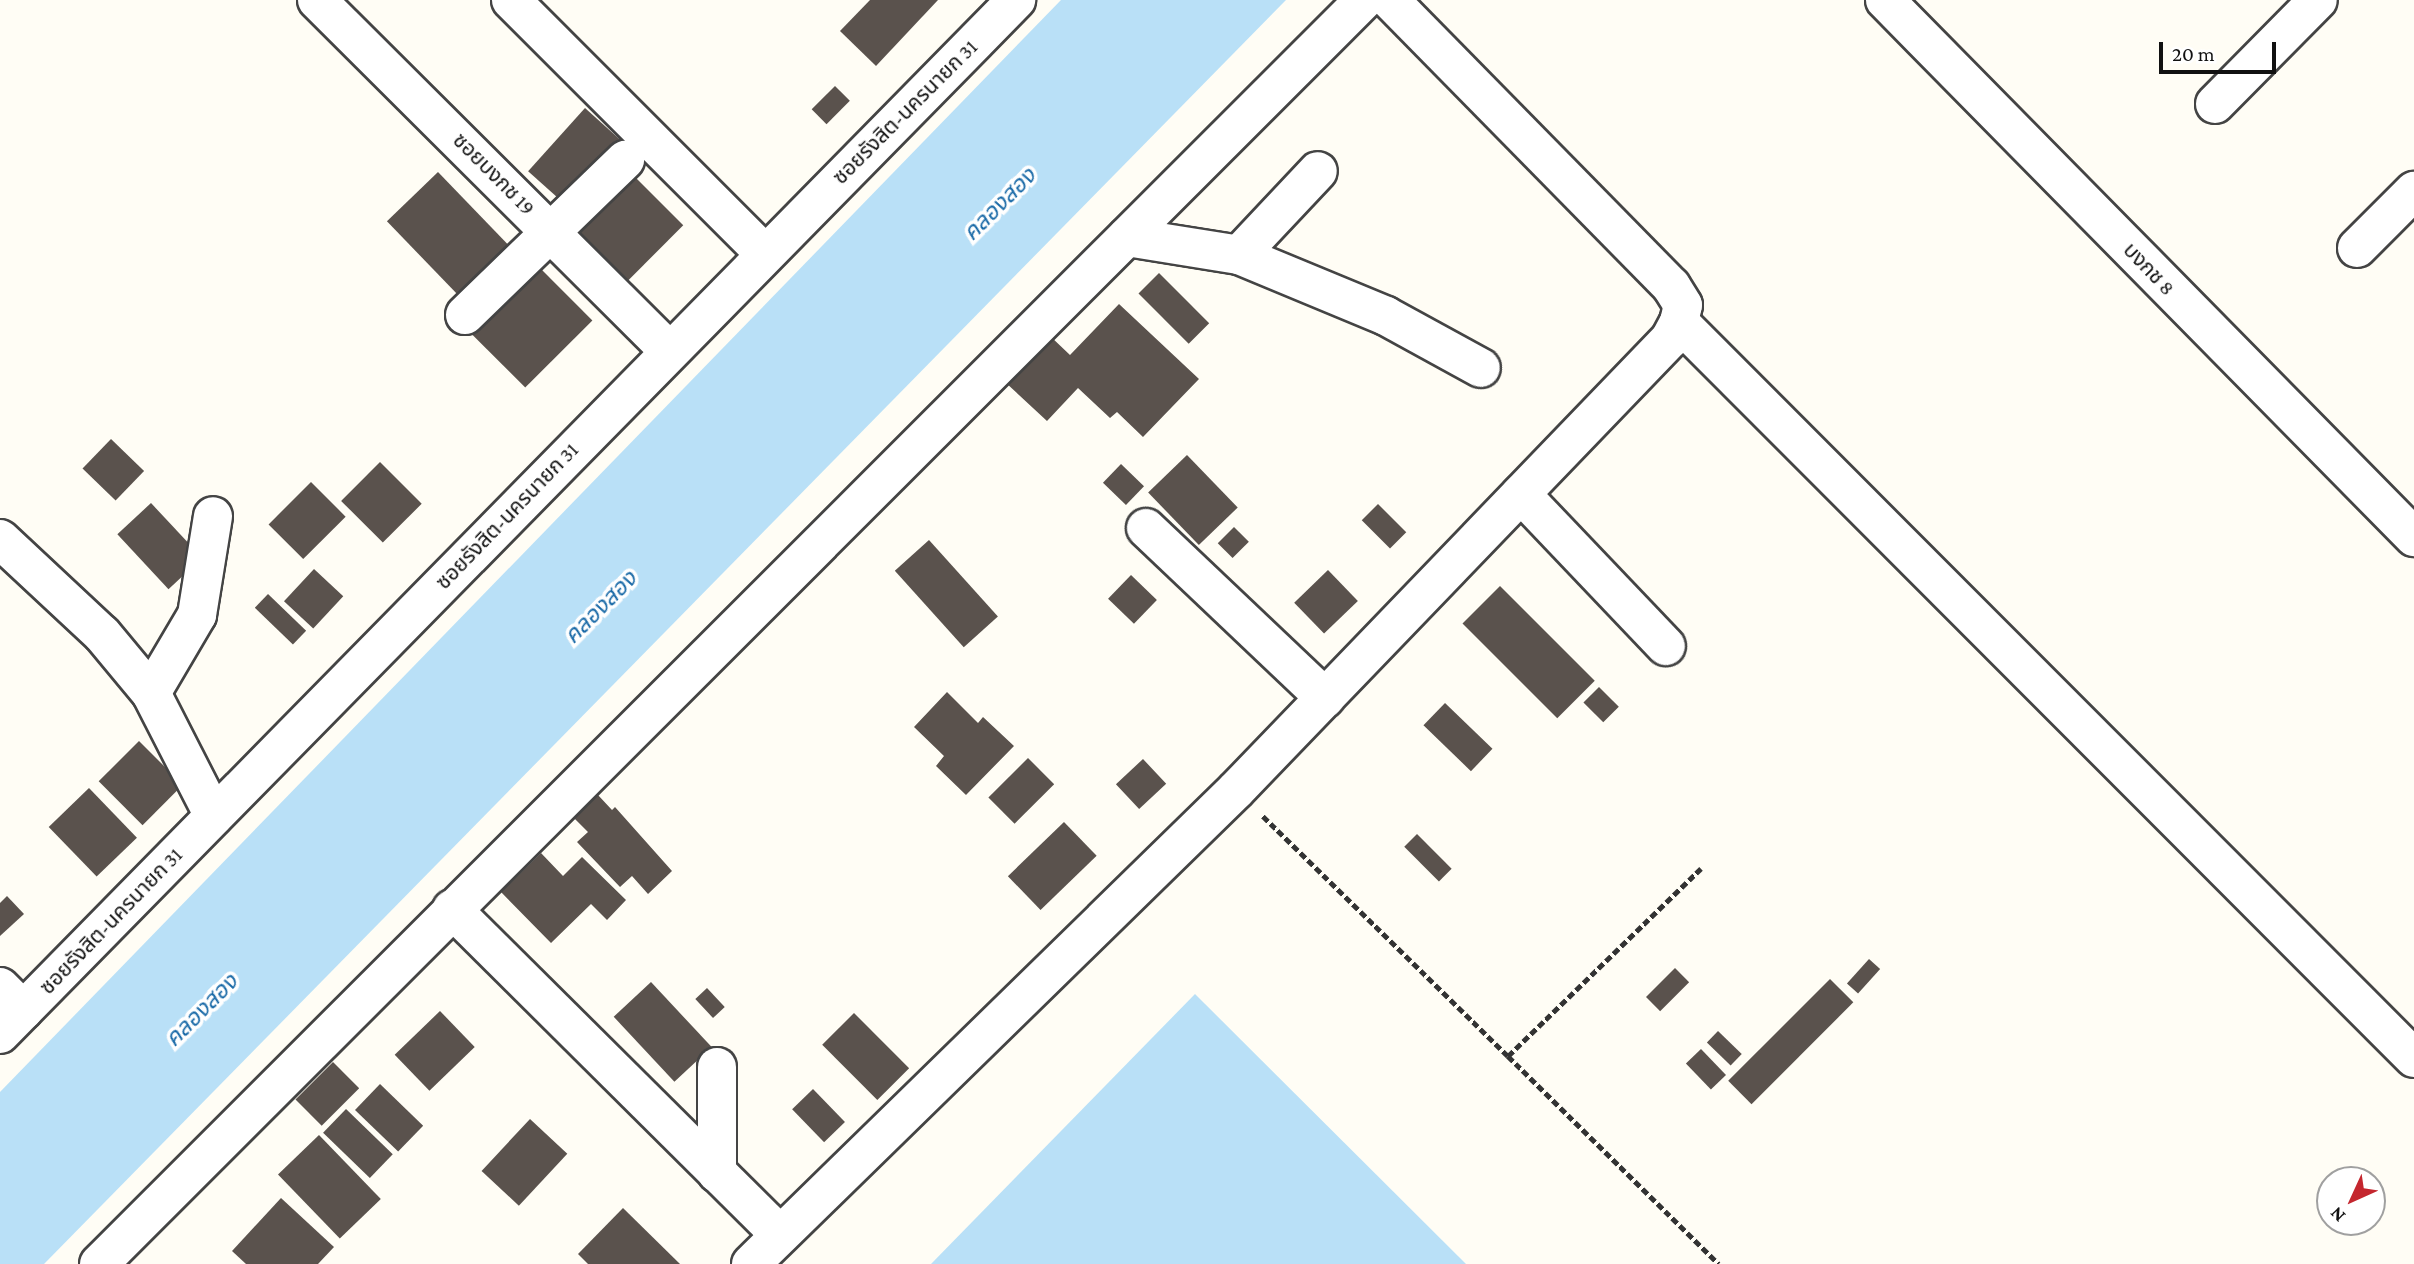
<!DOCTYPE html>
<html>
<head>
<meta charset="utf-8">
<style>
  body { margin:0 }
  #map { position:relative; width:2414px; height:1264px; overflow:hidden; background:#fffdf5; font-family:"Crimson Pro","Noto Sans Thai",serif }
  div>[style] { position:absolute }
  .water>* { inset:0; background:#b9e0f7 }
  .building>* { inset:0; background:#5a524d; transform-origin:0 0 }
  .path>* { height:4.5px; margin-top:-2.25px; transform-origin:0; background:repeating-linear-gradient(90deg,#333 0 7px,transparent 0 10.5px) }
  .roads { filter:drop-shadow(2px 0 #444) drop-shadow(-2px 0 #444) drop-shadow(0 2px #444) drop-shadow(0 -2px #444) }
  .minor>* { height:38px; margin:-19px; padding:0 19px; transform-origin:19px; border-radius:19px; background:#fff }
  span { translate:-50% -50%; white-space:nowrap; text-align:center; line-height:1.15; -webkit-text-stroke:7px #fff; paint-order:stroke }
  .street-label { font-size:21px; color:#111 }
  .water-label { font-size:23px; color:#1768a6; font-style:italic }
  .north { position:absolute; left:2316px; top:1166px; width:70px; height:70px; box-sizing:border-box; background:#fff; border:2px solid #a0a0a0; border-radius:50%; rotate:225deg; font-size:19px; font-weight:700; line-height:28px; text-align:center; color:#111 }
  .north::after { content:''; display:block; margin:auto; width:24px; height:32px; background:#c4262e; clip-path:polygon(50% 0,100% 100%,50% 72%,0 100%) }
  .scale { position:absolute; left:2159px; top:42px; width:117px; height:32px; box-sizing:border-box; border:4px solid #111; border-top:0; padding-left:9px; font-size:21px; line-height:24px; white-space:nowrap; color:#111; -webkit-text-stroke:5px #fff; paint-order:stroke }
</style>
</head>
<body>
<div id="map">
  <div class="water">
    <i style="clip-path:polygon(1061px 0,1286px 0,44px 1264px,0 1264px,0 1092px)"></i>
    <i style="clip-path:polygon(1195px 994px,1466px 1264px,931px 1264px)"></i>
  </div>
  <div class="building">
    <i style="clip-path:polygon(870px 0,938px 0,876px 66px,840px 31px)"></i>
    <i style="left:835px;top:86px;width:21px;height:33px;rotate:45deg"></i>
    <i style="left:585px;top:108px;width:47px;height:85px;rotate:42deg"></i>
    <i style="left:626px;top:168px;width:81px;height:79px;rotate:45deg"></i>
    <i style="left:438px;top:172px;width:101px;height:71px;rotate:46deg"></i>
    <i style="left:533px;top:261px;width:84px;height:95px;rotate:45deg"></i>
    <i style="left:1159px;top:273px;width:71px;height:29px;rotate:45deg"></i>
    <i style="clip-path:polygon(1119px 304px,1199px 379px,1143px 437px,1117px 412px,1110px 418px,1078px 388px,1047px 421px,1005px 382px,1049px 335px,1070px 355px)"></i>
    <i style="left:111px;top:439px;width:46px;height:41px;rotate:44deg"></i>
    <i style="left:1187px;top:455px;width:73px;height:54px;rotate:46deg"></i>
    <i style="left:380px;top:462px;width:59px;height:55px;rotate:45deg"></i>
    <i style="left:1121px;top:464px;width:32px;height:26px;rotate:44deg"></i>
    <i style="left:311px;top:482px;width:49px;height:60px;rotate:45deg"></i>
    <i style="left:151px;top:503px;width:75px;height:46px;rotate:47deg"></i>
    <i style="left:1378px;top:504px;width:40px;height:23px;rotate:45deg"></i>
    <i style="left:1234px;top:527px;width:21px;height:23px;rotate:45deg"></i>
    <i style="left:929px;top:540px;width:103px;height:46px;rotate:48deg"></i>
    <i style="left:314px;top:569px;width:40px;height:44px;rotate:43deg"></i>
    <i style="left:1328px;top:570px;width:43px;height:47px;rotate:46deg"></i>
    <i style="left:1131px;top:575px;width:36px;height:33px;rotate:44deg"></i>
    <i style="left:1500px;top:586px;width:134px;height:53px;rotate:45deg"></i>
    <i style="left:268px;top:594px;width:53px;height:19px;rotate:44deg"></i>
    <i style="left:1599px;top:687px;width:28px;height:22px;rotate:45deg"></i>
    <i style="clip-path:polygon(947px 692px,978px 723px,983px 717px,1014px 746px,966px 795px,936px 766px,944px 756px,914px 727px)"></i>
    <i style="left:1445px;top:703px;width:66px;height:31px;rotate:44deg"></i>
    <i style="left:139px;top:741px;width:62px;height:57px;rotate:45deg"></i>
    <i style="left:1028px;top:758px;width:37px;height:56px;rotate:45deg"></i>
    <i style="left:1143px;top:759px;width:34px;height:37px;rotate:47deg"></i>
    <i style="left:89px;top:788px;width:69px;height:56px;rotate:46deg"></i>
    <i style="clip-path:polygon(598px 795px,612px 810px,615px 807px,672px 871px,648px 894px,632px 876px,620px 887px,577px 842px,588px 832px,574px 818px)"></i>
    <i style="left:1064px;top:822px;width:47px;height:78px;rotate:46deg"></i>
    <i style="left:1417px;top:834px;width:49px;height:18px;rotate:45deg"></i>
    <i style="clip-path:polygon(541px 853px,563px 876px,582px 857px,626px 900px,607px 920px,591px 904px,551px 943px,501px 892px)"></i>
    <i style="clip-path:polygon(7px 896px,24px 914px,0 936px,0 903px)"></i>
    <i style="left:1869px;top:959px;width:15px;height:33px;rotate:42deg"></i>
    <i style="left:1675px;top:968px;width:20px;height:41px;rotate:45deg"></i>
    <i style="left:1830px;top:979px;width:33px;height:144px;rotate:45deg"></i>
    <i style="left:651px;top:982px;width:89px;height:51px;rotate:47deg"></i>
    <i style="left:707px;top:988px;width:26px;height:16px;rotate:47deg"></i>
    <i style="left:440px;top:1011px;width:50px;height:63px;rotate:46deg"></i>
    <i style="left:854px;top:1013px;width:78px;height:45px;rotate:45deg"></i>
    <i style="left:1718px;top:1031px;width:33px;height:16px;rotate:44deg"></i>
    <i style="left:1701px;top:1049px;width:36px;height:21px;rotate:46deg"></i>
    <i style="left:333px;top:1062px;width:37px;height:53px;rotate:45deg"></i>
    <i style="left:380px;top:1084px;width:60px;height:36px;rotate:44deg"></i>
    <i style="left:813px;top:1089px;width:46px;height:29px;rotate:46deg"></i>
    <i style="left:346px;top:1109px;width:65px;height:33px;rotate:44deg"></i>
    <i style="left:530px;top:1119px;width:51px;height:71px;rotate:43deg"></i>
    <i style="left:319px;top:1135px;width:89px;height:57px;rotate:46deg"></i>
    <i style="clip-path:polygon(281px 1198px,334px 1247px,318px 1264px,246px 1264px,232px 1251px)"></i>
    <i style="clip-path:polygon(623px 1208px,680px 1264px,588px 1264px,578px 1254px)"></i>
  </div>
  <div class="path">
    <i style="left:1263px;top:816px;width:343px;rotate:44.4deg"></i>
    <i style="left:1508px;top:1056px;width:269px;rotate:-44.2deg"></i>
    <i style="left:1508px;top:1056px;width:296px;rotate:44.6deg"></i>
  </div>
  <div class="roads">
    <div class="minor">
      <i style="left:317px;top:0;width:497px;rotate:44.9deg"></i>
      <i style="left:511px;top:0;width:359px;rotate:45deg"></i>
      <i style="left:1885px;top:0;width:754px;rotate:45.43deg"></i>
      <i style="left:2215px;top:104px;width:146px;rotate:-45.3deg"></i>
      <i style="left:1127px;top:237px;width:113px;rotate:9.1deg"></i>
      <i style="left:1239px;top:255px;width:159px;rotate:22.5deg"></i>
      <i style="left:1386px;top:316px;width:108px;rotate:28.7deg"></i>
      <i style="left:2357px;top:248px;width:81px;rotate:-45deg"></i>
      <i style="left:1239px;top:255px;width:115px;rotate:-46.8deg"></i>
      <i style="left:465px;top:315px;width:223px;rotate:-44.1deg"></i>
      <i style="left:1679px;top:322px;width:1040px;rotate:45.04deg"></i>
      <i style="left:1521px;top:494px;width:210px;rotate:46.4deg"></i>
      <i style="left:1146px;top:528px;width:247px;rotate:43.5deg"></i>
      <i style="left:0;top:539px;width:139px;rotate:43deg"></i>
      <i style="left:102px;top:634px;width:77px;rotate:50.3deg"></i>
      <i style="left:151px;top:693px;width:138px;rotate:62.9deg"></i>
      <i style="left:151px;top:693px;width:91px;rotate:-59.5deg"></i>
      <i style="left:197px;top:615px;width:100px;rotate:-80.8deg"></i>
      <i style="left:452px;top:909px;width:462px;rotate:44.8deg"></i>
      <i style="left:0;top:987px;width:33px;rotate:45deg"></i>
      <i style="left:0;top:1034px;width:1450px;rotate:-45.5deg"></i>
      <i style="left:717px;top:1067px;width:106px;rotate:90deg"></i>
      <i style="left:99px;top:1264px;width:1788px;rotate:-44.98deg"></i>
      <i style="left:751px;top:1264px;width:678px;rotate:-44.34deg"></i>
      <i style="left:1236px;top:790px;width:626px;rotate:-46.1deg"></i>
      <i style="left:1670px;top:339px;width:19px;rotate:-62deg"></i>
      <i style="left:1679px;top:322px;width:17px;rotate:-77deg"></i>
      <i style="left:1683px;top:305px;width:22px;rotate:-122deg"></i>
      <i style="left:1671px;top:286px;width:401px;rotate:-134.5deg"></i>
    </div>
  </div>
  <div class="street-label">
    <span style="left:905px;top:112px;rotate:-45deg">ซอยรังสิต-นครนายก 31</span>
    <span style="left:494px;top:174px;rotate:45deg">ซอยบงกช 19</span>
    <span style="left:2149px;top:269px;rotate:46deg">บงกช 8</span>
    <span style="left:507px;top:516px;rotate:-46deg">ซอยรังสิต-นครนายก 31</span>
    <span style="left:111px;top:921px;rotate:-46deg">ซอยรังสิต-นครนายก 31</span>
  </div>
  <div class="water-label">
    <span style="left:999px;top:204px;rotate:-45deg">คลองสอง</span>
    <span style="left:600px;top:607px;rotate:-45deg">คลองสอง</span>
    <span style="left:201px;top:1010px;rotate:-45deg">คลองสอง</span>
  </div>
  <div class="north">N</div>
  <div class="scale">20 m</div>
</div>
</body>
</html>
